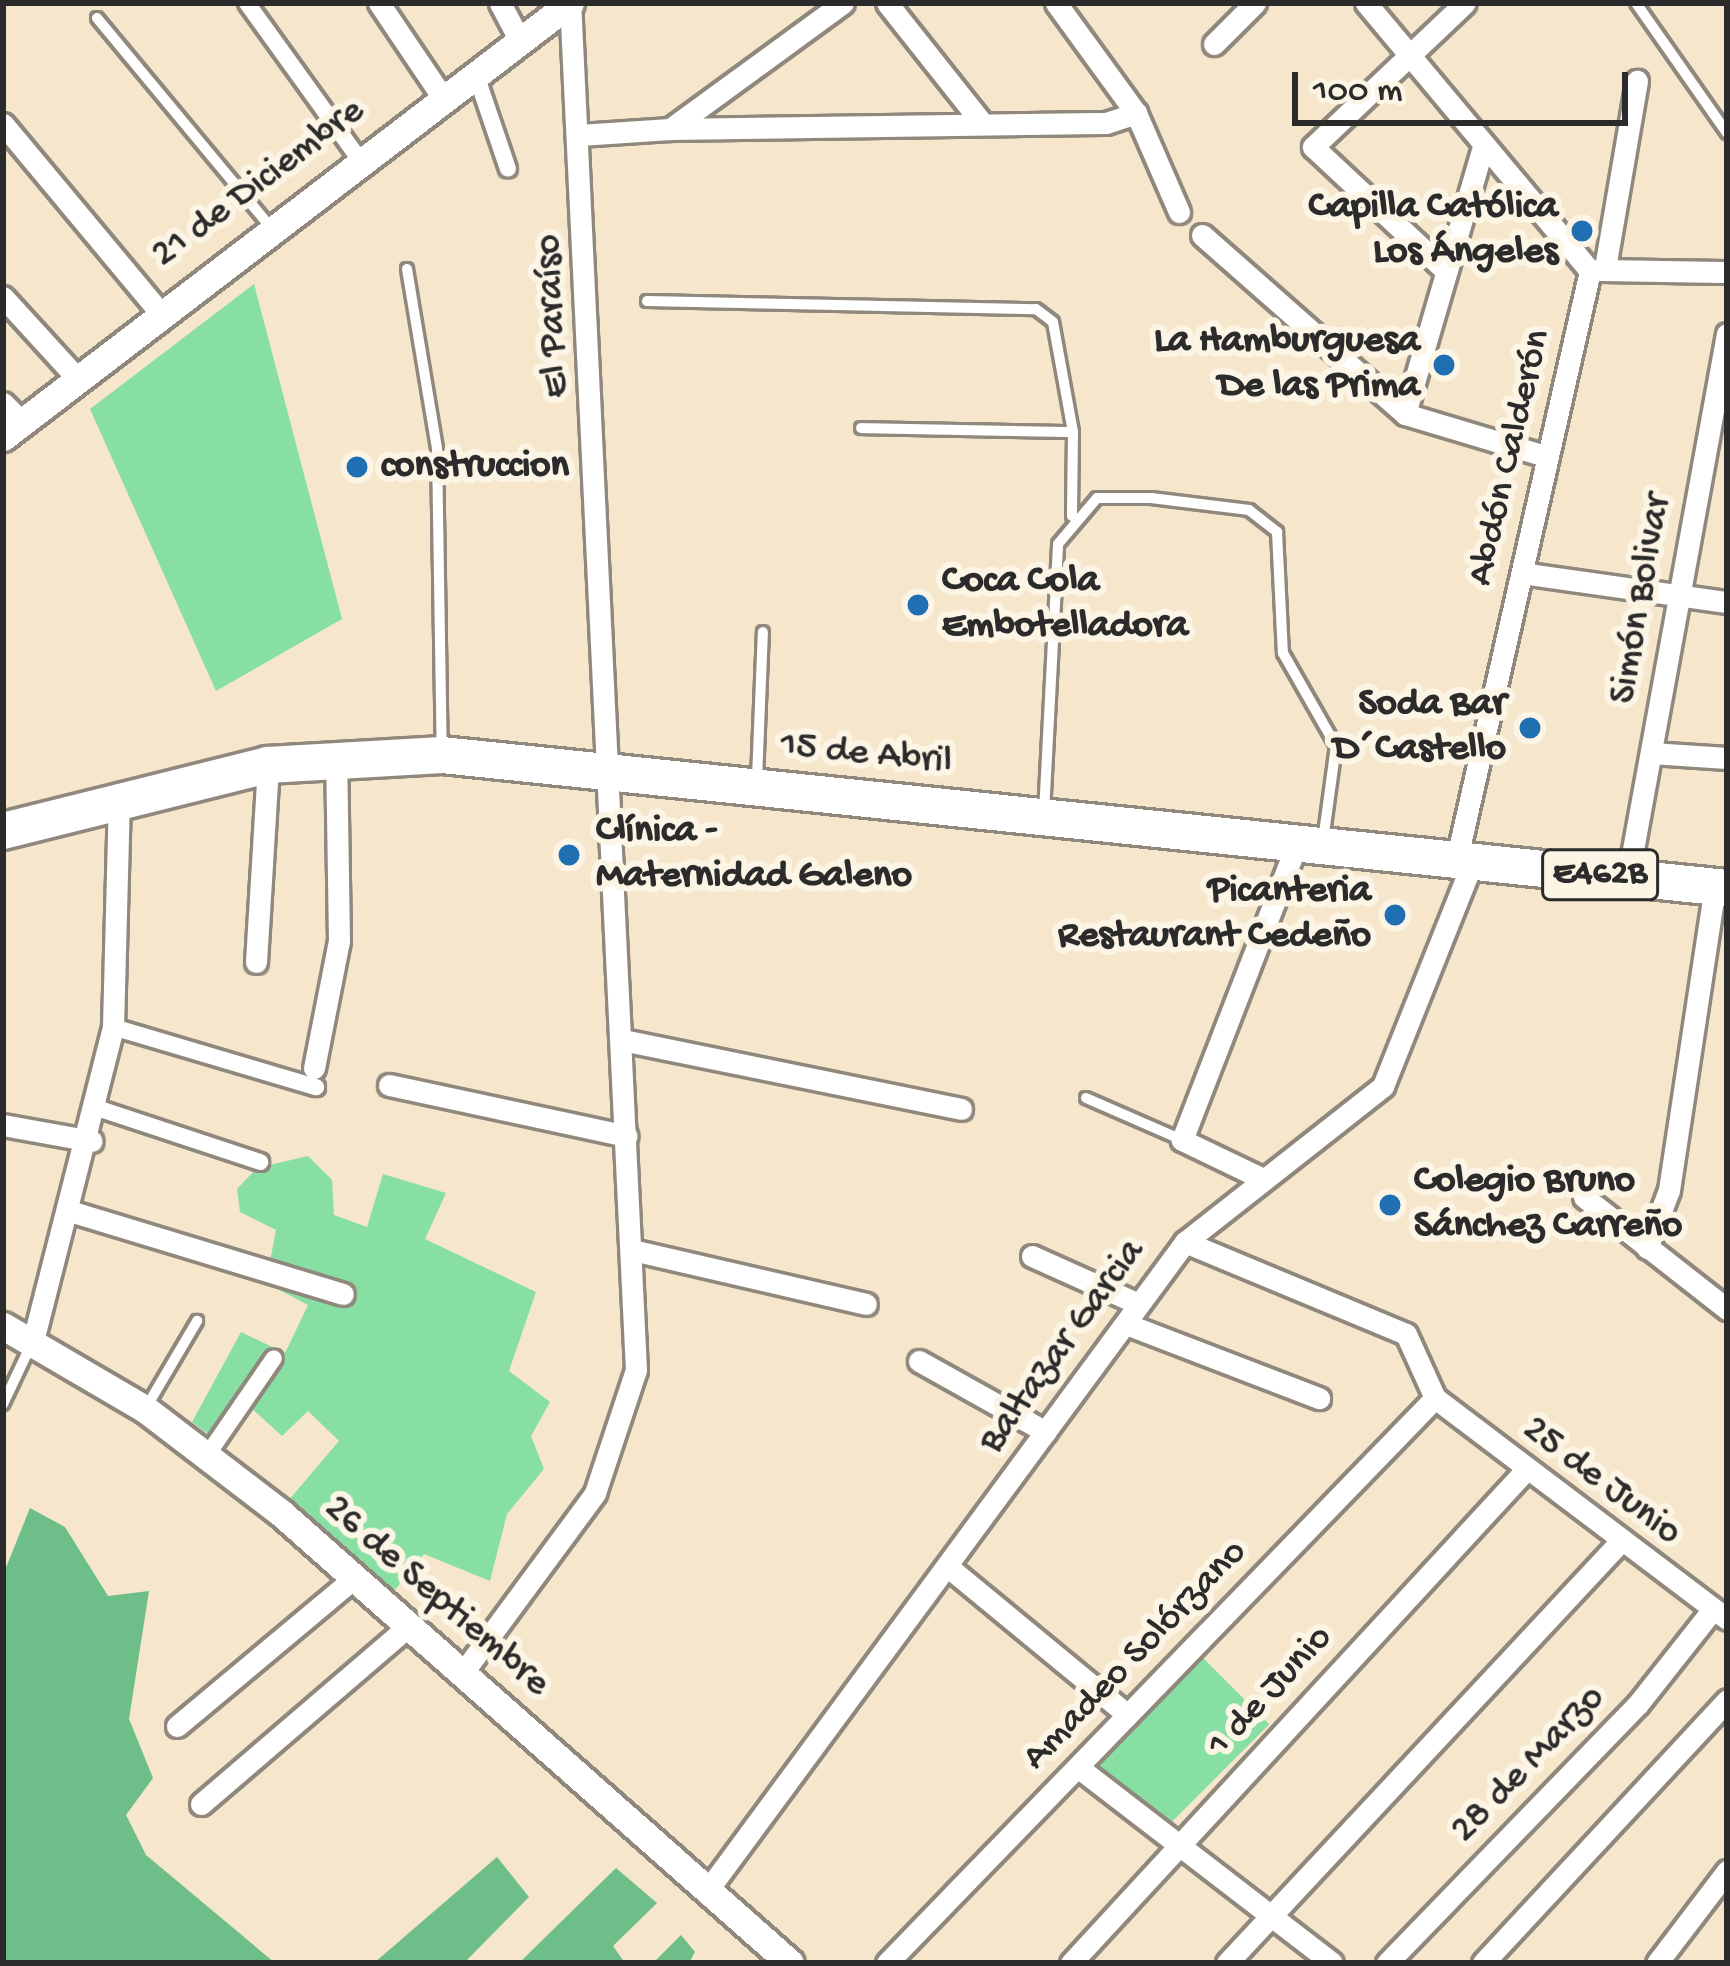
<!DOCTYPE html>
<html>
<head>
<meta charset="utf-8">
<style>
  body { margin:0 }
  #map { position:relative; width:1730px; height:1966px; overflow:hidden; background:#f6e6cc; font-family:"Gochi Hand",sans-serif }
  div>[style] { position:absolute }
  .green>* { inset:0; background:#87dfa3; transform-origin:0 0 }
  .forest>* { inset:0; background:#6dbe89 }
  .roads { filter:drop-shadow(3px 0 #90887c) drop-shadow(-3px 0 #90887c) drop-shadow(0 3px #90887c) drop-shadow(0 -3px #90887c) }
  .service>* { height:10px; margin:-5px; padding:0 5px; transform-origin:5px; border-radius:5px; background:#fff }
  .pedestrian>* { height:16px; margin:-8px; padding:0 8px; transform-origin:8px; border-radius:8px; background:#fff }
  .minor>* { height:21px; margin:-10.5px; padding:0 10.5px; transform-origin:10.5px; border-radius:10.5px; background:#fff }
  .tertiary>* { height:27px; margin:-13.5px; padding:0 13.5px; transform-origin:13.5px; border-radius:13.5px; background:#fff }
  .primary>* { height:36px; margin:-18px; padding:0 18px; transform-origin:18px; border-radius:18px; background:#fff }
  .dots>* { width:33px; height:33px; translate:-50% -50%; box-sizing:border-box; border:6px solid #fcf5e5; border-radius:50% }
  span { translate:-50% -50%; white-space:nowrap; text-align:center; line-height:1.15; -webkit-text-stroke:12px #fcf5e5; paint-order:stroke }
  .shield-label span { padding:3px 9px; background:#fcf5e5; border:3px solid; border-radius:9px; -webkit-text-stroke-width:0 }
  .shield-label { font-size:36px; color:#2b2b2b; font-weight:700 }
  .street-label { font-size:39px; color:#2b2b2b }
  .poi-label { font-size:39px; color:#2b2b2b; font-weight:700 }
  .right { translate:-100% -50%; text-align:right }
  .left { translate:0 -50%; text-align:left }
  .frame { position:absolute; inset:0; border:6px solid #2b2b2b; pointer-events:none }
  .scale { position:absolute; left:1292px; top:72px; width:336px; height:54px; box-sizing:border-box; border:6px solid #2b2b2b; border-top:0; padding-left:15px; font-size:36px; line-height:42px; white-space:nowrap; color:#2b2b2b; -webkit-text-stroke:9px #fcf5e5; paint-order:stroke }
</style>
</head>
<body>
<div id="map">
  <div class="green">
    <i style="clip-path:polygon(254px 284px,342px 619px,216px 691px,90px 409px)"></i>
    <i style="clip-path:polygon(308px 1156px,332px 1180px,334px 1215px,367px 1227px,383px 1174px,446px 1193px,425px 1239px,536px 1292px,509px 1371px,550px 1402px,531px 1436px,544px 1469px,507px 1514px,490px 1581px,424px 1554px,394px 1591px,288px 1501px,339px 1441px,308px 1411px,282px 1436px,249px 1406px,208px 1434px,192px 1422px,241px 1332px,285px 1353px,308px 1305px,266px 1283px,276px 1230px,240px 1212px,237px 1189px,257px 1168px)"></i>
    <i style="left:1200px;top:1655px;width:98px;height:149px;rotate:45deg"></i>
  </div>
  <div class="forest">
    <i style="clip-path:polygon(30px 1508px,65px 1527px,108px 1596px,149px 1591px,129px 1719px,153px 1778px,126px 1815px,146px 1855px,275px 1963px,3px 1963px,3px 1575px)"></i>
    <i style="clip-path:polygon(497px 1857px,529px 1897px,464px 1963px,374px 1963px)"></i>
    <i style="clip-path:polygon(616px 1868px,657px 1903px,613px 1946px,625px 1963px,519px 1963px)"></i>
    <i style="clip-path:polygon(681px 1935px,695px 1952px,689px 1963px,653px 1963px)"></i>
  </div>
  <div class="roads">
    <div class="service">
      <i style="left:1636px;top:3px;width:159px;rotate:55deg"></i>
      <i style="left:97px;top:18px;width:268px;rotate:50.3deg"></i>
      <i style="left:407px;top:269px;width:182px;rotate:80.5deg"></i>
      <i style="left:437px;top:449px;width:302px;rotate:89.1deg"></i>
      <i style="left:647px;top:301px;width:389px;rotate:1.2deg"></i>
      <i style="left:1036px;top:309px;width:21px;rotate:37deg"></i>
      <i style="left:1053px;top:322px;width:112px;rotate:79.7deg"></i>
      <i style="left:1073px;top:432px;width:84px;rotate:90.7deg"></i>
      <i style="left:861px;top:428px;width:212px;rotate:1.1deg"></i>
      <i style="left:757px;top:779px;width:147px;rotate:-87.7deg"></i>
      <i style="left:1044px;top:813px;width:269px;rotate:-87deg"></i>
      <i style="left:1058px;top:544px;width:60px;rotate:-49.7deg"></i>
      <i style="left:1097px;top:498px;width:54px"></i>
      <i style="left:1151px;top:498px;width:99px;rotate:7deg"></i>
      <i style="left:1249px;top:510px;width:36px;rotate:38deg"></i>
      <i style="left:1277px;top:532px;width:121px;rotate:87.2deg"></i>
      <i style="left:1283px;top:653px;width:107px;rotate:60.3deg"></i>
      <i style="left:1336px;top:746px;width:96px;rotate:97.8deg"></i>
      <i style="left:1086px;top:1098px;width:105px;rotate:23.6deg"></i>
      <i style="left:3px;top:1404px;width:63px;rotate:-64.7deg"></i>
      <i style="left:147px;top:1406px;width:99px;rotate:-59.5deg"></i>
    </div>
    <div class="pedestrian">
      <i style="left:247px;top:3px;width:188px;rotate:54.3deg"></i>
      <i style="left:475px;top:72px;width:102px;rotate:71.2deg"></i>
      <i style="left:113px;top:1027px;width:212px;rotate:16.5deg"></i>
      <i style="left:97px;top:1108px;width:172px;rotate:18.3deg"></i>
      <i style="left:208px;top:1454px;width:116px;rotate:-55.5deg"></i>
    </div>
    <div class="minor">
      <i style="left:379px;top:3px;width:111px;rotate:56deg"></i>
      <i style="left:500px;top:3px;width:41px;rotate:62.2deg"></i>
      <i style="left:887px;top:3px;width:154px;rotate:51.6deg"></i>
      <i style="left:1056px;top:3px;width:136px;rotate:54deg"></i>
      <i style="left:1136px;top:113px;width:108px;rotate:66.5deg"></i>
      <i style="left:1366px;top:3px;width:349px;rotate:50.1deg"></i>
      <i style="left:1214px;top:44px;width:58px;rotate:-45deg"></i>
      <i style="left:3px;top:124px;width:242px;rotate:50.2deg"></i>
      <i style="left:670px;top:129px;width:436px;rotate:-0.8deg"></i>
      <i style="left:1106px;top:123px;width:32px;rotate:-18deg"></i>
      <i style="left:579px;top:135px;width:91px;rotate:-3.8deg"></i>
      <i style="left:670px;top:129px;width:214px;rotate:-36.1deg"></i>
      <i style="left:1483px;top:147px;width:278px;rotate:106.3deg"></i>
      <i style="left:1405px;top:414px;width:149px;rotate:16.7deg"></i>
      <i style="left:1202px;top:235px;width:271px;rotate:41.4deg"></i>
      <i style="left:1605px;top:268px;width:190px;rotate:-80.3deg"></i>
      <i style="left:1444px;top:269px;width:179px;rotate:-137deg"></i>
      <i style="left:1313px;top:147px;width:209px;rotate:-43.5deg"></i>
      <i style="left:1597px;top:270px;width:130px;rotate:0.9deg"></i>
      <i style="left:3px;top:297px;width:108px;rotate:47.6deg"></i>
      <i style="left:3px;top:403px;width:27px;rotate:45deg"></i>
      <i style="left:1522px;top:573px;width:207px;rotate:8.1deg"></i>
      <i style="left:1651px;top:753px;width:76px;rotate:3.8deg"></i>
      <i style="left:1456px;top:862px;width:606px;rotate:-77.23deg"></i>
      <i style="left:1628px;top:877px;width:552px;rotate:-79.67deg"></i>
      <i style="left:256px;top:962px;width:197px;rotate:-86.5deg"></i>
      <i style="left:622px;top:1040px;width:346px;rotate:11.5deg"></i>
      <i style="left:314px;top:1068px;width:129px;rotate:-78.9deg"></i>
      <i style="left:339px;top:941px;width:184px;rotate:-90.9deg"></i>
      <i style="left:389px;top:1085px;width:243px;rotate:12.1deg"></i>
      <i style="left:3px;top:1125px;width:90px;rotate:10.2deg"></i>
      <i style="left:1261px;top:1178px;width:88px;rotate:-154.3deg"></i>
      <i style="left:1182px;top:1140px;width:318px;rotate:-68.8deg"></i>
      <i style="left:1584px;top:1197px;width:182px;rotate:38.1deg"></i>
      <i style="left:73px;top:1212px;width:282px;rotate:16.9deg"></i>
      <i style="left:1185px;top:1242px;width:239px;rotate:22.6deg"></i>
      <i style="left:1406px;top:1334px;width:70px;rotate:65.6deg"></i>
      <i style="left:1435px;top:1398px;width:366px;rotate:37.1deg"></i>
      <i style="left:1647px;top:1248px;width:62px;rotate:-69.2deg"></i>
      <i style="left:1669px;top:1190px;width:306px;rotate:-81.4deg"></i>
      <i style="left:632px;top:1250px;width:240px;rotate:13deg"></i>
      <i style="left:1032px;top:1256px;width:117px;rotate:24.2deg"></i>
      <i style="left:1126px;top:1324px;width:207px;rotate:21deg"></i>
      <i style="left:33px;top:1341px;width:324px;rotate:-75.7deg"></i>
      <i style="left:113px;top:1027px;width:227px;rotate:-88.5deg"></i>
      <i style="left:919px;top:1361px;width:145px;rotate:29.2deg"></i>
      <i style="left:947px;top:1566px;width:234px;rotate:39.5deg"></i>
      <i style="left:464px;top:1671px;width:221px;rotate:-53.6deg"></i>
      <i style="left:595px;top:1493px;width:130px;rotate:-71.6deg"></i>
      <i style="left:636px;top:1370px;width:1369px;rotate:-92.76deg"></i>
      <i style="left:177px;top:1726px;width:232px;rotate:-39.9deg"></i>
      <i style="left:1079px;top:1768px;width:319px;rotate:37.6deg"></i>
      <i style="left:201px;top:1804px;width:275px;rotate:-40.6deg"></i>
      <i style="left:707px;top:1891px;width:806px;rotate:-53.63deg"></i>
      <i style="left:1185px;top:1242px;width:252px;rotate:-38.2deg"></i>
      <i style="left:1383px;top:1086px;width:239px;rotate:-68.2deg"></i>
      <i style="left:887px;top:1963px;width:787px;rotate:-45.88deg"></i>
      <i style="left:1071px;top:1963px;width:668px;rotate:-47.31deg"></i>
      <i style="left:1227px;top:1963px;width:575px;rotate:-46.97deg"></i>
      <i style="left:1387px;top:1963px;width:361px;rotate:-45.9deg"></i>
      <i style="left:1638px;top:1704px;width:121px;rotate:-51.7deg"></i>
      <i style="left:1483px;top:1963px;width:359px;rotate:-47.1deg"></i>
      <i style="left:1657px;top:1963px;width:116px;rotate:-52.7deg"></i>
    </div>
    <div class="tertiary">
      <i style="left:3px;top:437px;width:714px;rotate:-37.43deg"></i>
      <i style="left:3px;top:1326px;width:164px;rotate:30.3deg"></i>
      <i style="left:145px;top:1409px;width:171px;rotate:37.4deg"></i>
      <i style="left:281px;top:1513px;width:679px;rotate:41.48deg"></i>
    </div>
    <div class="primary">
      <i style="left:3px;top:831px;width:273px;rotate:-14deg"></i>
      <i style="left:268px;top:765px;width:174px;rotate:-3.3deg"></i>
      <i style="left:442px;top:755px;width:1292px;rotate:5.91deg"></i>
    </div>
  </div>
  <div class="dots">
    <i style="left:1582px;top:231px;background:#1f6fb2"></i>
    <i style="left:1444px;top:365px;background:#1f6fb2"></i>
    <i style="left:357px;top:467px;background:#1f6fb2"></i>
    <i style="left:918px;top:605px;background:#1f6fb2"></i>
    <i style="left:1530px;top:728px;background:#1f6fb2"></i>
    <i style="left:569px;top:855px;background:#1f6fb2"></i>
    <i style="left:1395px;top:915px;background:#1f6fb2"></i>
    <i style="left:1390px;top:1205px;background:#1f6fb2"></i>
  </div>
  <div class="shield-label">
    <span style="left:1600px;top:875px">E462B</span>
  </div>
  <div class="street-label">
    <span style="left:259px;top:184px;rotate:-37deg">21 de Diciembre</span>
    <span style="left:554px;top:316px;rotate:-93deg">El Paraíso</span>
    <span style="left:1511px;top:458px;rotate:-77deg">Abdón Calderón</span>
    <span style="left:1642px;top:599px;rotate:-80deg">Simón Bolivar</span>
    <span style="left:866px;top:755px;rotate:6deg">15 de Abril</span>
    <span style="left:1063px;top:1347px;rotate:-54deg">Baltazar Garcia</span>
    <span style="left:1601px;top:1482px;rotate:37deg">25 de Junio</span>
    <span style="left:436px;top:1597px;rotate:41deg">26 de Septiembre</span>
    <span style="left:1136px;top:1656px;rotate:-46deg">Amadeo Solórzano</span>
    <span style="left:1271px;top:1692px;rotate:-47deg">1 de Junio</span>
    <span style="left:1529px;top:1765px;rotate:-46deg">28 de Marzo</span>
  </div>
  <div class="poi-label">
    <span class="right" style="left:1558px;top:231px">Capilla Católica<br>Los Ángeles</span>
    <span class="right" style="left:1420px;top:365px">La Hamburguesa<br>De las Prima</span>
    <span class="left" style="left:381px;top:467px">construccion</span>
    <span class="left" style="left:942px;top:605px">Coca Cola<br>Embotelladora</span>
    <span class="right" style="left:1506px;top:728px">Soda Bar<br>D´Castello</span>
    <span class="left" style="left:596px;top:855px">Clínica -<br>Maternidad Galeno</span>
    <span class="right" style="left:1371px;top:915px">Picanteria<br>Restaurant Cedeño</span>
    <span class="left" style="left:1414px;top:1205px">Colegio Bruno<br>Sánchez Carreño</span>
  </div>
  <div class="frame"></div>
  <div class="scale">100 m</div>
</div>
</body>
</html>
